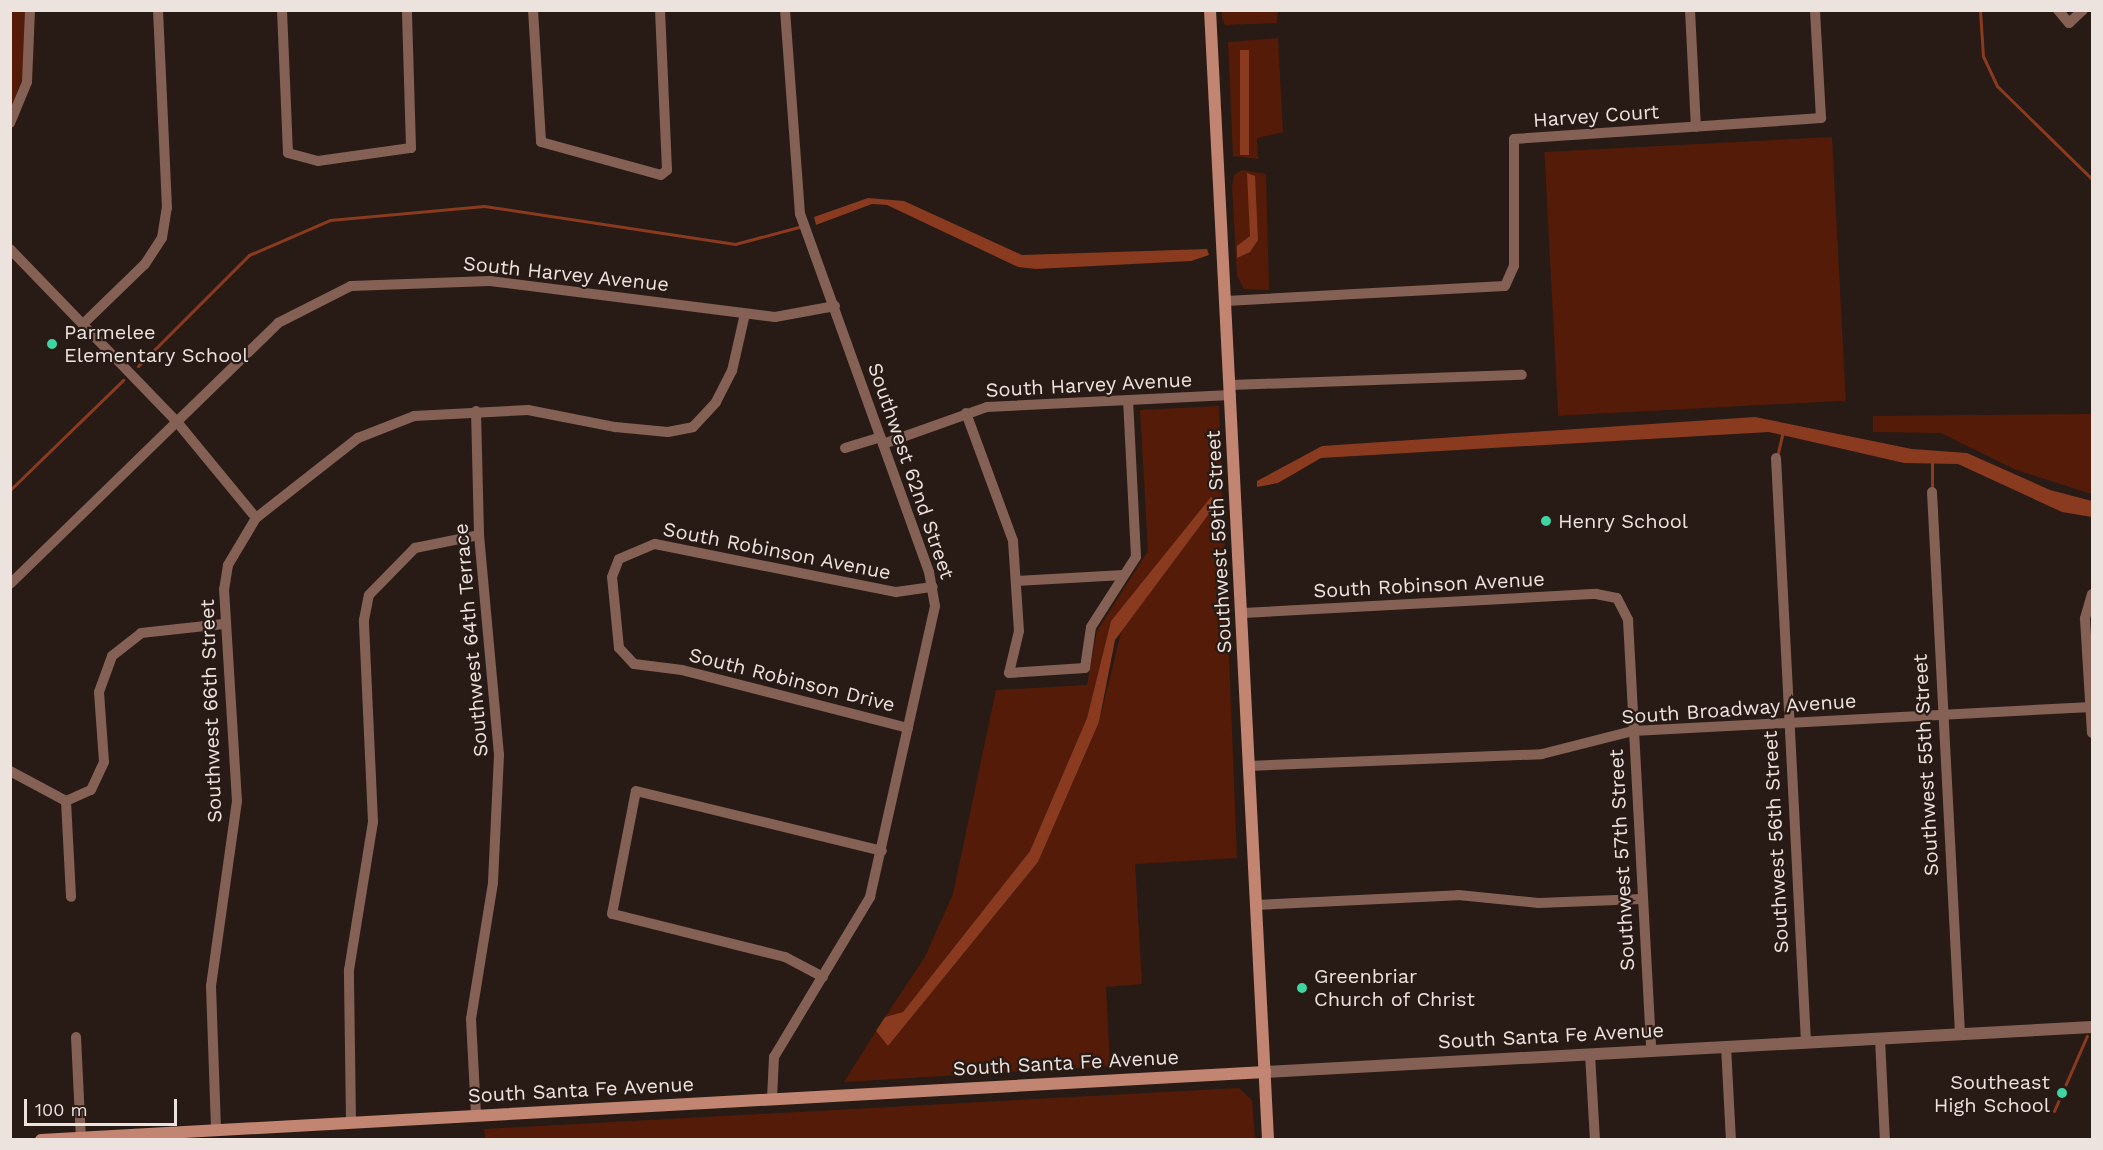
<!DOCTYPE html>
<html>
<head>
<meta charset="utf-8">
<style>
  body { margin:0 }
  #map { position:relative; width:2103px; height:1150px; overflow:hidden; background:#281a15; font-family:"Work Sans",sans-serif }
  div>[style] { position:absolute }
  .green>* { inset:0; background:#541c08; transform-origin:0 0 }
  .water>* { inset:0; background:#893a1f; transform-origin:0 0 }
  .stream>* { height:3px; margin:-1.5px; padding:0 1.5px; transform-origin:1.5px; border-radius:1.5px; background:#893a1f }
  .minor>* { height:10px; margin:-5px; padding:0 5px; transform-origin:5px; border-radius:5px; background:#856054 }
  .tertiary>* { height:12px; margin:-6px; padding:0 6px; transform-origin:6px; border-radius:6px; background:#856054 }
  .secondary>* { height:12px; margin:-6px; padding:0 6px; transform-origin:6px; border-radius:6px; background:#c18572 }
  .dots>* { width:16px; height:16px; translate:-50% -50%; box-sizing:border-box; border:3px solid #281a15; border-radius:50% }
  span { translate:-50% -50%; white-space:nowrap; text-align:center; line-height:1.15; -webkit-text-stroke:4.5px #281a15; paint-order:stroke }
  .street-label { font-size:20px; color:#ece2de }
  .poi-label { font-size:20px; color:#ece2de }
  .left { translate:0 -50%; text-align:left }
  .right { translate:-100% -50%; text-align:right }
  .frame { position:absolute; inset:0; border:12px solid #ece2de; pointer-events:none }
  .scale { position:absolute; left:24px; top:1099px; width:153px; height:27px; box-sizing:border-box; border:3px solid #ece2de; border-top:0; padding-left:8px; font-size:18px; line-height:21px; white-space:nowrap; color:#ece2de; -webkit-text-stroke:4px #281a15; paint-order:stroke }
</style>
</head>
<body>
<div id="map">
  <div class="green">
    <i style="clip-path:polygon(1278px 10px,1277px 23px,1225px 25px,1222px 18px,1222px 11px)"></i>
    <i style="clip-path:polygon(11px 11px,25px 11px,23px 75px,11px 110px)"></i>
    <i style="clip-path:polygon(1278px 38px,1283px 132px,1257px 138px,1258px 159px,1233px 156px,1228px 42px)"></i>
    <i style="left:1832px;top:137px;width:264px;height:288px;rotate:87deg"></i>
    <i style="clip-path:polygon(1242px 170px,1266px 174px,1269px 290px,1244px 289px,1237px 276px,1232px 186px,1234px 175px)"></i>
    <i style="clip-path:polygon(1219px 406px,1237px 858px,1135px 864px,1142px 984px,1106px 987px,1110px 1066px,844px 1082px,876px 1031px,888px 1046px,1038px 862px,1099px 722px,1123px 625px,1216px 504px,1111px 621px,1087px 718px,1030px 851px,903px 1012px,885px 1017px,925px 957px,953px 894px,996px 690px,1087px 685px,1097px 631px,1148px 551px,1140px 410px)"></i>
    <i style="clip-path:polygon(2092px 414px,2092px 494px,2016px 470px,1941px 433px,1873px 432px,1873px 416px)"></i>
    <i style="clip-path:polygon(1239px 1088px,1252px 1100px,1255px 1139px,485px 1139px,484px 1129px)"></i>
  </div>
  <div class="water">
    <i style="left:1240px;top:50px;width:9px;height:105px"></i>
    <i style="clip-path:polygon(1247px 173px,1255px 176px,1258px 240px,1250px 252px,1237px 258px,1237px 246px,1250px 236px)"></i>
    <i style="clip-path:polygon(868px 198px,904px 201px,1022px 255px,1207px 249px,1209px 255px,1191px 261px,1036px 269px,1018px 267px,887px 205px,872px 204px,816px 225px,814px 217px)"></i>
    <i style="clip-path:polygon(1755px 417px,1912px 449px,1967px 453px,2050px 490px,2092px 501px,2092px 517px,2062px 512px,1958px 464px,1904px 463px,1769px 432px,1321px 458px,1278px 483px,1257px 487px,1257px 481px,1322px 446px)"></i>
    <i style="clip-path:polygon(1211px 497px,1217px 503px,1115px 640px,1099px 722px,1038px 862px,888px 1046px,876px 1031px,885px 1017px,903px 1012px,1030px 851px,1087px 718px,1111px 621px)"></i>
  </div>
  <div class="stream">
    <i style="left:1980px;top:10px;width:46px;rotate:86.3deg"></i>
    <i style="left:1983px;top:56px;width:33px;rotate:65deg"></i>
    <i style="left:1997px;top:86px;width:133px;rotate:44.4deg"></i>
    <i style="left:138px;top:366px;width:157px;rotate:-45deg"></i>
    <i style="left:249px;top:255px;width:88px;rotate:-23.4deg"></i>
    <i style="left:330px;top:220px;width:155px;rotate:-5.2deg"></i>
    <i style="left:484px;top:206px;width:254px;rotate:8.6deg"></i>
    <i style="left:735px;top:244px;width:66px;rotate:-14.9deg"></i>
    <i style="left:1777px;top:457px;width:27px;rotate:-77deg"></i>
    <i style="left:10px;top:490px;width:158px;rotate:-44.2deg"></i>
    <i style="left:1932px;top:491px;width:30px;rotate:-90deg"></i>
    <i style="left:2054px;top:1111px;width:82px;rotate:-66.3deg"></i>
  </div>
  <div class="minor">
    <i style="left:282px;top:10px;width:143px;rotate:87.6deg"></i>
    <i style="left:288px;top:153px;width:31px;rotate:15deg"></i>
    <i style="left:318px;top:161px;width:94px;rotate:-8deg"></i>
    <i style="left:411px;top:148px;width:138px;rotate:-91.7deg"></i>
    <i style="left:533px;top:10px;width:132px;rotate:86.5deg"></i>
    <i style="left:541px;top:142px;width:124px;rotate:15.4deg"></i>
    <i style="left:661px;top:175px;width:8px;rotate:-40deg"></i>
    <i style="left:667px;top:170px;width:160px;rotate:-92.5deg"></i>
    <i style="left:1690px;top:10px;width:117px;rotate:87.1deg"></i>
    <i style="left:2058px;top:10px;width:17px;rotate:50deg"></i>
    <i style="left:2069px;top:23px;width:19px;rotate:-43deg"></i>
    <i style="left:10px;top:123px;width:44px;rotate:-67.5deg"></i>
    <i style="left:27px;top:82px;width:72px;rotate:-87.6deg"></i>
    <i style="left:10px;top:249px;width:240px;rotate:46deg"></i>
    <i style="left:177px;top:422px;width:124px;rotate:50.5deg"></i>
    <i style="left:256px;top:518px;width:55px;rotate:120.8deg"></i>
    <i style="left:228px;top:565px;width:24px;rotate:99deg"></i>
    <i style="left:224px;top:589px;width:212px;rotate:86.5deg"></i>
    <i style="left:237px;top:801px;width:187px;rotate:98deg"></i>
    <i style="left:211px;top:986px;width:144px;rotate:88deg"></i>
    <i style="left:1226px;top:301px;width:279px;rotate:-3.1deg"></i>
    <i style="left:1505px;top:286px;width:22px;rotate:-66deg"></i>
    <i style="left:1514px;top:266px;width:127px;rotate:-90deg"></i>
    <i style="left:1514px;top:139px;width:308px;rotate:-3.9deg"></i>
    <i style="left:1821px;top:118px;width:108px;rotate:-93.2deg"></i>
    <i style="left:83px;top:324px;width:86px;rotate:-44.1deg"></i>
    <i style="left:145px;top:264px;width:31px;rotate:-57deg"></i>
    <i style="left:162px;top:238px;width:30px;rotate:-81deg"></i>
    <i style="left:167px;top:208px;width:198px;rotate:-92.6deg"></i>
    <i style="left:1231px;top:385px;width:291px;rotate:-2deg"></i>
    <i style="left:476px;top:411px;width:124px;rotate:88.6deg"></i>
    <i style="left:479px;top:535px;width:221px;rotate:84.8deg"></i>
    <i style="left:499px;top:755px;width:128px;rotate:92.7deg"></i>
    <i style="left:493px;top:883px;width:138px;rotate:99.2deg"></i>
    <i style="left:471px;top:1019px;width:96px;rotate:87deg"></i>
    <i style="left:966px;top:413px;width:136px;rotate:69.8deg"></i>
    <i style="left:1013px;top:541px;width:90px;rotate:86.2deg"></i>
    <i style="left:1019px;top:631px;width:43px;rotate:103.4deg"></i>
    <i style="left:1009px;top:673px;width:76px;rotate:-3.8deg"></i>
    <i style="left:1085px;top:668px;width:41px;rotate:-81.7deg"></i>
    <i style="left:1091px;top:627px;width:83px;rotate:-57.3deg"></i>
    <i style="left:1136px;top:557px;width:157px;rotate:-92.9deg"></i>
    <i style="left:883px;top:444px;width:110px;rotate:-19.6deg"></i>
    <i style="left:987px;top:407px;width:244px;rotate:-2.8deg"></i>
    <i style="left:845px;top:448px;width:37px;rotate:-17deg"></i>
    <i style="left:1776px;top:458px;width:586px;rotate:87.06deg"></i>
    <i style="left:1932px;top:492px;width:543px;rotate:87.04deg"></i>
    <i style="left:256px;top:518px;width:130px;rotate:-38.1deg"></i>
    <i style="left:358px;top:438px;width:60px;rotate:-21.4deg"></i>
    <i style="left:414px;top:416px;width:114px;rotate:-3deg"></i>
    <i style="left:528px;top:410px;width:89px;rotate:11.1deg"></i>
    <i style="left:615px;top:427px;width:53px;rotate:5.4deg"></i>
    <i style="left:668px;top:432px;width:25px;rotate:-11deg"></i>
    <i style="left:693px;top:427px;width:34px;rotate:-47deg"></i>
    <i style="left:716px;top:402px;width:35px;rotate:-63deg"></i>
    <i style="left:732px;top:371px;width:58px;rotate:-77.2deg"></i>
    <i style="left:1016px;top:581px;width:108px;rotate:-3.2deg"></i>
    <i style="left:10px;top:584px;width:374px;rotate:-44.2deg"></i>
    <i style="left:278px;top:323px;width:82px;rotate:-26.9deg"></i>
    <i style="left:351px;top:286px;width:139px;rotate:-2.1deg"></i>
    <i style="left:490px;top:281px;width:287px;rotate:7.2deg"></i>
    <i style="left:775px;top:317px;width:61px;rotate:-10.4deg"></i>
    <i style="left:2092px;top:594px;width:26px;rotate:106deg"></i>
    <i style="left:2085px;top:619px;width:114px;rotate:86.5deg"></i>
    <i style="left:1243px;top:613px;width:354px;rotate:-3.1deg"></i>
    <i style="left:1596px;top:594px;width:21px;rotate:11deg"></i>
    <i style="left:1617px;top:598px;width:25px;rotate:63deg"></i>
    <i style="left:1628px;top:620px;width:431px;rotate:86.9deg"></i>
    <i style="left:908px;top:728px;width:233px;rotate:-165.6deg"></i>
    <i style="left:682px;top:670px;width:48px;rotate:-172.9deg"></i>
    <i style="left:634px;top:664px;width:22px;rotate:-133deg"></i>
    <i style="left:619px;top:648px;width:71px;rotate:-95.6deg"></i>
    <i style="left:612px;top:577px;width:19px;rotate:-69deg"></i>
    <i style="left:619px;top:559px;width:39px;rotate:-23deg"></i>
    <i style="left:655px;top:544px;width:246px;rotate:11.3deg"></i>
    <i style="left:896px;top:592px;width:37px;rotate:-8deg"></i>
    <i style="left:1248px;top:766px;width:294px;rotate:-2.3deg"></i>
    <i style="left:1542px;top:754px;width:94px;rotate:-14.2deg"></i>
    <i style="left:1633px;top:731px;width:459px;rotate:-3deg"></i>
    <i style="left:10px;top:771px;width:64px;rotate:28.2deg"></i>
    <i style="left:66px;top:801px;width:27px;rotate:-24deg"></i>
    <i style="left:91px;top:790px;width:31px;rotate:-65deg"></i>
    <i style="left:104px;top:762px;width:70px;rotate:-94.1deg"></i>
    <i style="left:99px;top:692px;width:38px;rotate:-70deg"></i>
    <i style="left:112px;top:656px;width:37px;rotate:-38deg"></i>
    <i style="left:141px;top:633px;width:83px;rotate:-6.2deg"></i>
    <i style="left:66px;top:801px;width:96px;rotate:87deg"></i>
    <i style="left:1256px;top:905px;width:202px;rotate:-2.8deg"></i>
    <i style="left:1458px;top:895px;width:81px;rotate:5.6deg"></i>
    <i style="left:1539px;top:903px;width:103px;rotate:-2.2deg"></i>
    <i style="left:823px;top:977px;width:43px;rotate:-152.2deg"></i>
    <i style="left:785px;top:957px;width:178px;rotate:-166deg"></i>
    <i style="left:612px;top:914px;width:125px;rotate:-79deg"></i>
    <i style="left:636px;top:791px;width:253px;rotate:13.7deg"></i>
    <i style="left:76px;top:1037px;width:101px;rotate:87.2deg"></i>
    <i style="left:1880px;top:1039px;width:101px;rotate:87.2deg"></i>
    <i style="left:1726px;top:1046px;width:94px;rotate:87deg"></i>
    <i style="left:1590px;top:1054px;width:86px;rotate:86.7deg"></i>
    <i style="left:772px;top:1099px;width:42px;rotate:-87.3deg"></i>
    <i style="left:774px;top:1057px;width:187px;rotate:-59deg"></i>
    <i style="left:870px;top:897px;width:298px;rotate:-77.4deg"></i>
    <i style="left:935px;top:606px;width:35px;rotate:-100deg"></i>
    <i style="left:929px;top:572px;width:381px;rotate:-109.8deg"></i>
    <i style="left:800px;top:214px;width:205px;rotate:-94.2deg"></i>
    <i style="left:351px;top:1122px;width:152px;rotate:-90.8deg"></i>
    <i style="left:349px;top:970px;width:150px;rotate:-80.8deg"></i>
    <i style="left:373px;top:822px;width:202px;rotate:-92.6deg"></i>
    <i style="left:364px;top:620px;width:25px;rotate:-79deg"></i>
    <i style="left:369px;top:595px;width:66px;rotate:-45.6deg"></i>
    <i style="left:415px;top:548px;width:65px;rotate:-11.5deg"></i>
  </div>
  <div class="tertiary">
    <i style="left:1265px;top:1072px;width:828px;rotate:-3.11deg"></i>
  </div>
  <div class="secondary">
    <i style="left:1210px;top:10px;width:1131px;rotate:87.06deg"></i>
    <i style="left:41px;top:1140px;width:1226px;rotate:-3.18deg"></i>
  </div>
  <div class="dots">
    <i style="left:52px;top:344px;background:#3fd4a2"></i>
    <i style="left:1546px;top:521px;background:#3fd4a2"></i>
    <i style="left:1302px;top:988px;background:#3fd4a2"></i>
    <i style="left:2062px;top:1093px;background:#3fd4a2"></i>
  </div>
  <div class="street-label">
    <span style="left:1596px;top:116px;rotate:-4deg">Harvey Court</span>
    <span style="left:566px;top:274px;rotate:6deg">South Harvey Avenue</span>
    <span style="left:1089px;top:385px;rotate:-3deg">South Harvey Avenue</span>
    <span style="left:911px;top:471px;rotate:71deg">Southwest 62nd Street</span>
    <span style="left:1219px;top:542px;rotate:-93deg">Southwest 59th Street</span>
    <span style="left:777px;top:551px;rotate:11deg">South Robinson Avenue</span>
    <span style="left:1429px;top:585px;rotate:-3deg">South Robinson Avenue</span>
    <span style="left:471px;top:640px;rotate:-95deg">Southwest 64th Terrace</span>
    <span style="left:792px;top:680px;rotate:14deg">South Robinson Drive</span>
    <span style="left:1739px;top:709px;rotate:-4deg">South Broadway Avenue</span>
    <span style="left:211px;top:711px;rotate:-92deg">Southwest 66th Street</span>
    <span style="left:1926px;top:765px;rotate:-93deg">Southwest 55th Street</span>
    <span style="left:1776px;top:842px;rotate:-93deg">Southwest 56th Street</span>
    <span style="left:1622px;top:860px;rotate:-93deg">Southwest 57th Street</span>
    <span style="left:1551px;top:1036px;rotate:-3deg">South Santa Fe Avenue</span>
    <span style="left:1066px;top:1063px;rotate:-3deg">South Santa Fe Avenue</span>
    <span style="left:581px;top:1090px;rotate:-3deg">South Santa Fe Avenue</span>
  </div>
  <div class="poi-label">
    <span class="left" style="left:64px;top:344px">Parmelee<br>Elementary School</span>
    <span class="left" style="left:1558px;top:521px">Henry School</span>
    <span class="left" style="left:1314px;top:988px">Greenbriar<br>Church of Christ</span>
    <span class="right" style="left:2050px;top:1094px">Southeast<br>High School</span>
  </div>
  <div class="frame"></div>
  <div class="scale">100 m</div>
</div>
</body>
</html>
